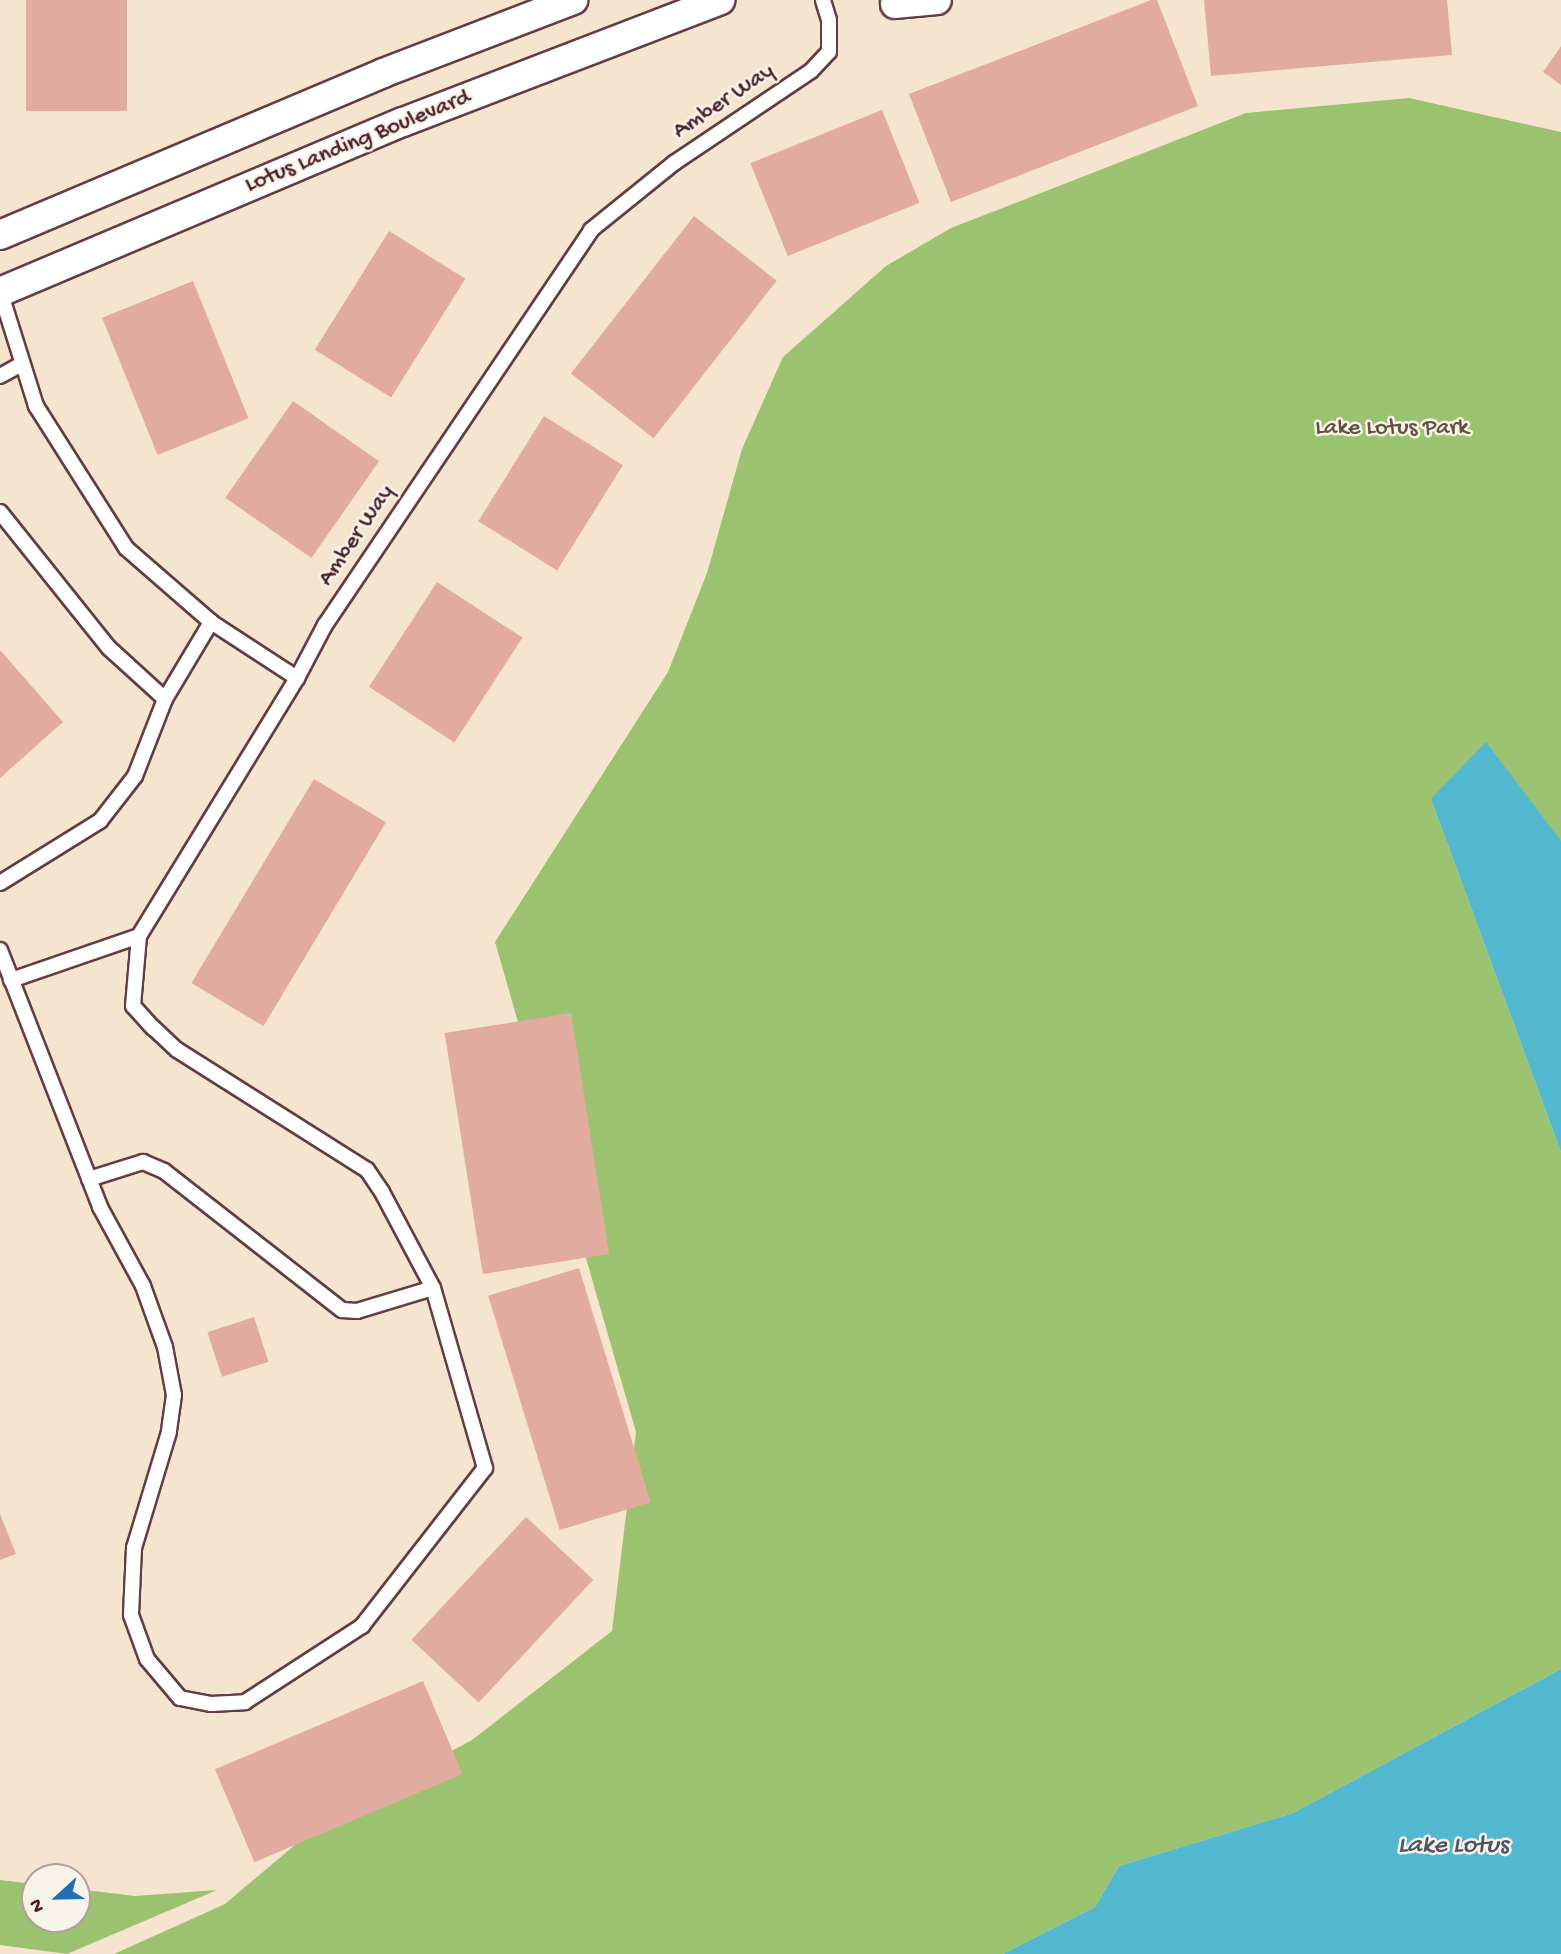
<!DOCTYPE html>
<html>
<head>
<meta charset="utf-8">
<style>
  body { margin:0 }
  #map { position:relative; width:1561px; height:1954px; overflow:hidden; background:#f5e5cf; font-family:"Gochi Hand",sans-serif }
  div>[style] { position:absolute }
  .green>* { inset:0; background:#9bc36f }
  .water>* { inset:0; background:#52b8d0 }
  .building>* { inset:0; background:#e2aba0; transform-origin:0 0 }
  .roads { filter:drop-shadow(2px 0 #643d44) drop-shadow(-2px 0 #643d44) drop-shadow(0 2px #643d44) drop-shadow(0 -2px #643d44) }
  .service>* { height:14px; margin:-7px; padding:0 7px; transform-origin:7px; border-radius:7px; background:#fff }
  .minor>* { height:28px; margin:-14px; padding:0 14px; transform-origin:14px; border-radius:14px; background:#fff }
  span { translate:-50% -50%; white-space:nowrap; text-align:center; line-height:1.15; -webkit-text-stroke:5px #f7f3e8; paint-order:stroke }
  .street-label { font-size:24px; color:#4a1f2b }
  .park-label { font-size:24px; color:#62503f }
  .water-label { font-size:26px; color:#4d5565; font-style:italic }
  .north { position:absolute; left:21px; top:1863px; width:70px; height:70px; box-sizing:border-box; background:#f7f3e8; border:2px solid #b29e9c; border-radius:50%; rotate:248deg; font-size:19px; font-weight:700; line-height:28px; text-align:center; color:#4a1f2b }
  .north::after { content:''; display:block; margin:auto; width:24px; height:32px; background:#1f6fb2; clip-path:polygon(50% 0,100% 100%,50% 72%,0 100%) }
</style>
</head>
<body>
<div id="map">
  <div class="green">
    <i style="clip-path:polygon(1409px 98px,1561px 132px,1561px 1115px,1431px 799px,1561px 1152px,1561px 1669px,1293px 1813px,1119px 1866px,1095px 1907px,1003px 1954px,114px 1954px,225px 1904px,327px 1818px,472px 1740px,612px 1631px,636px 1432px,495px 942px,668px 672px,707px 573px,742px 449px,783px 357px,886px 266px,951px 228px,1246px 113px)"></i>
    <i style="clip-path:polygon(0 1880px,35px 1884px,35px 1919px,77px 1919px,77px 1889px,135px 1896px,217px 1890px,67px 1954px,0 1945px)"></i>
  </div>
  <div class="water">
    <i style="clip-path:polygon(1486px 742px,1561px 841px,1561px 1152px,1431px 799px)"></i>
    <i style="clip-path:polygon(1561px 1669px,1561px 1954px,1003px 1954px,1095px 1907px,1119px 1866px,1293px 1813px)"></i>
  </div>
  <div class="building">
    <i style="left:26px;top:0;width:101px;height:111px"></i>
    <i style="clip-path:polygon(1151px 0,1157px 0,1198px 106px,951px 202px,909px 94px)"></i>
    <i style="clip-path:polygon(1204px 0,1447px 0,1452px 55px,1211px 76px)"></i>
    <i style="clip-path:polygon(1561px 46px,1561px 85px,1543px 72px)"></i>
    <i style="left:882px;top:110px;width:100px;height:142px;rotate:68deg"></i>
    <i style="left:694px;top:216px;width:105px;height:200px;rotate:38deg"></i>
    <i style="left:389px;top:231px;width:90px;height:140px;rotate:32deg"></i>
    <i style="left:193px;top:281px;width:148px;height:98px;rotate:68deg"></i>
    <i style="left:293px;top:401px;width:105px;height:118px;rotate:35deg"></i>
    <i style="left:544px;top:416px;width:93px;height:124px;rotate:32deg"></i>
    <i style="left:437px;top:582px;width:102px;height:125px;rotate:33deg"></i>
    <i style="clip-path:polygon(0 650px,63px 722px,0 778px)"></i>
    <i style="left:314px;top:779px;width:84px;height:238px;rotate:31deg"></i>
    <i style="left:571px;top:1013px;width:244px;height:128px;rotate:81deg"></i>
    <i style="left:579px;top:1268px;width:245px;height:95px;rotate:73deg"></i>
    <i style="left:254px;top:1317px;width:47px;height:49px;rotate:72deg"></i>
    <i style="clip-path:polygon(0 1514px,16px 1554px,0 1560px)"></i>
    <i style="left:526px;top:1517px;width:92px;height:168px;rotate:43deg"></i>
    <i style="left:423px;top:1681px;width:101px;height:226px;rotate:67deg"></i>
  </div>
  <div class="roads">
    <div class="service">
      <i style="left:0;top:291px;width:121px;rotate:72.6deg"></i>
      <i style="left:36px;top:406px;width:168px;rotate:57.6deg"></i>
      <i style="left:126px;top:548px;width:113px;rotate:41deg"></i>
      <i style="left:211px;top:622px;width:103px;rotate:33.1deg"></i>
      <i style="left:0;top:376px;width:23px;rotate:-29deg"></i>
      <i style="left:0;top:512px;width:174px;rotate:51.3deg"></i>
      <i style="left:109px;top:648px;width:76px;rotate:42.3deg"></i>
      <i style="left:0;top:883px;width:118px;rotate:-31.8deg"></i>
      <i style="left:100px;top:821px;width:57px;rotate:-52.1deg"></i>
      <i style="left:135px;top:776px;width:83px;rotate:-68.7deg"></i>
      <i style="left:165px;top:699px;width:90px;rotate:-59.1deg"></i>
      <i style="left:0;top:950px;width:276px;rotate:68.7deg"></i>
      <i style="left:100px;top:1207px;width:90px;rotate:61.4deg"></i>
      <i style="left:143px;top:1286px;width:65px;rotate:70.2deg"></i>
      <i style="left:165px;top:1347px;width:49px;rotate:79.4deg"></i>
      <i style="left:174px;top:1395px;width:37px;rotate:98deg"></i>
      <i style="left:169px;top:1432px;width:121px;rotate:106.8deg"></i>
      <i style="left:134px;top:1548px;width:67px;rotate:92.6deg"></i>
      <i style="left:131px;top:1615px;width:47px;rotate:70deg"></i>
      <i style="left:147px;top:1659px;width:51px;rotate:49.8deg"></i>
      <i style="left:180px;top:1698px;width:32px;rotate:11deg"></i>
      <i style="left:211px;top:1704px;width:34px;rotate:-3deg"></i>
      <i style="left:245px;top:1702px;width:140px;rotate:-33deg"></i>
      <i style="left:362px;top:1626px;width:200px;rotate:-52.1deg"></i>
      <i style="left:485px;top:1468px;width:187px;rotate:-106.1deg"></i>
      <i style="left:433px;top:1288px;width:109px;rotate:-118deg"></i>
      <i style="left:382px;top:1192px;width:27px;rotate:-124deg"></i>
      <i style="left:367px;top:1170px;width:225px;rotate:-147.7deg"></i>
      <i style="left:177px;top:1050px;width:33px;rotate:-137deg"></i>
      <i style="left:153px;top:1028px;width:30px;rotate:-132deg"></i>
      <i style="left:133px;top:1006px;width:70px;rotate:-85.1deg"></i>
      <i style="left:139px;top:936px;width:303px;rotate:-58.5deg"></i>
      <i style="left:297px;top:678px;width:60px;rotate:-62.2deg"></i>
      <i style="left:325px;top:625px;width:476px;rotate:-56deg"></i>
      <i style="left:591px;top:230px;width:107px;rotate:-38.9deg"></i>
      <i style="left:674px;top:163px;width:165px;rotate:-33.9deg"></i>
      <i style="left:811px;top:71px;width:26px;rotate:-47deg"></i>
      <i style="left:829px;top:52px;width:32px;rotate:-90deg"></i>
      <i style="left:829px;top:20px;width:21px;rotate:-107deg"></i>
      <i style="left:11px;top:980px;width:135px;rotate:-19deg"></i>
      <i style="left:89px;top:1179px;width:57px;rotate:-17.5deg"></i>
      <i style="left:143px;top:1162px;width:23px;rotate:23deg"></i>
      <i style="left:164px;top:1171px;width:226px;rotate:38deg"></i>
      <i style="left:342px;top:1310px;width:15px;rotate:4deg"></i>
      <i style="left:357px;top:1311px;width:79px;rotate:-16.8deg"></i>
    </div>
    <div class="minor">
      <i style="left:895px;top:4px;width:42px;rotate:-5.4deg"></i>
      <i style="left:0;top:235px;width:416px;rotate:-22.9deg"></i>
      <i style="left:383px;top:73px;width:204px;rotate:-21deg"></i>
      <i style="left:0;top:292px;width:437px;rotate:-22.9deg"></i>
      <i style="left:403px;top:122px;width:340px;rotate:-21deg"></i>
    </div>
  </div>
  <div class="street-label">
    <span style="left:724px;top:102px;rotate:-34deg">Amber Way</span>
    <span style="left:358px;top:142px;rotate:-22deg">Lotus Landing Boulevard</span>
    <span style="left:357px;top:536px;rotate:-56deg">Amber Way</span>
  </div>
  <div class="park-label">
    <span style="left:1392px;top:429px">Lake Lotus Park</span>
  </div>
  <div class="water-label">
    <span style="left:1453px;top:1847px">Lake Lotus</span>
  </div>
  <div class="north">N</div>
</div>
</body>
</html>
